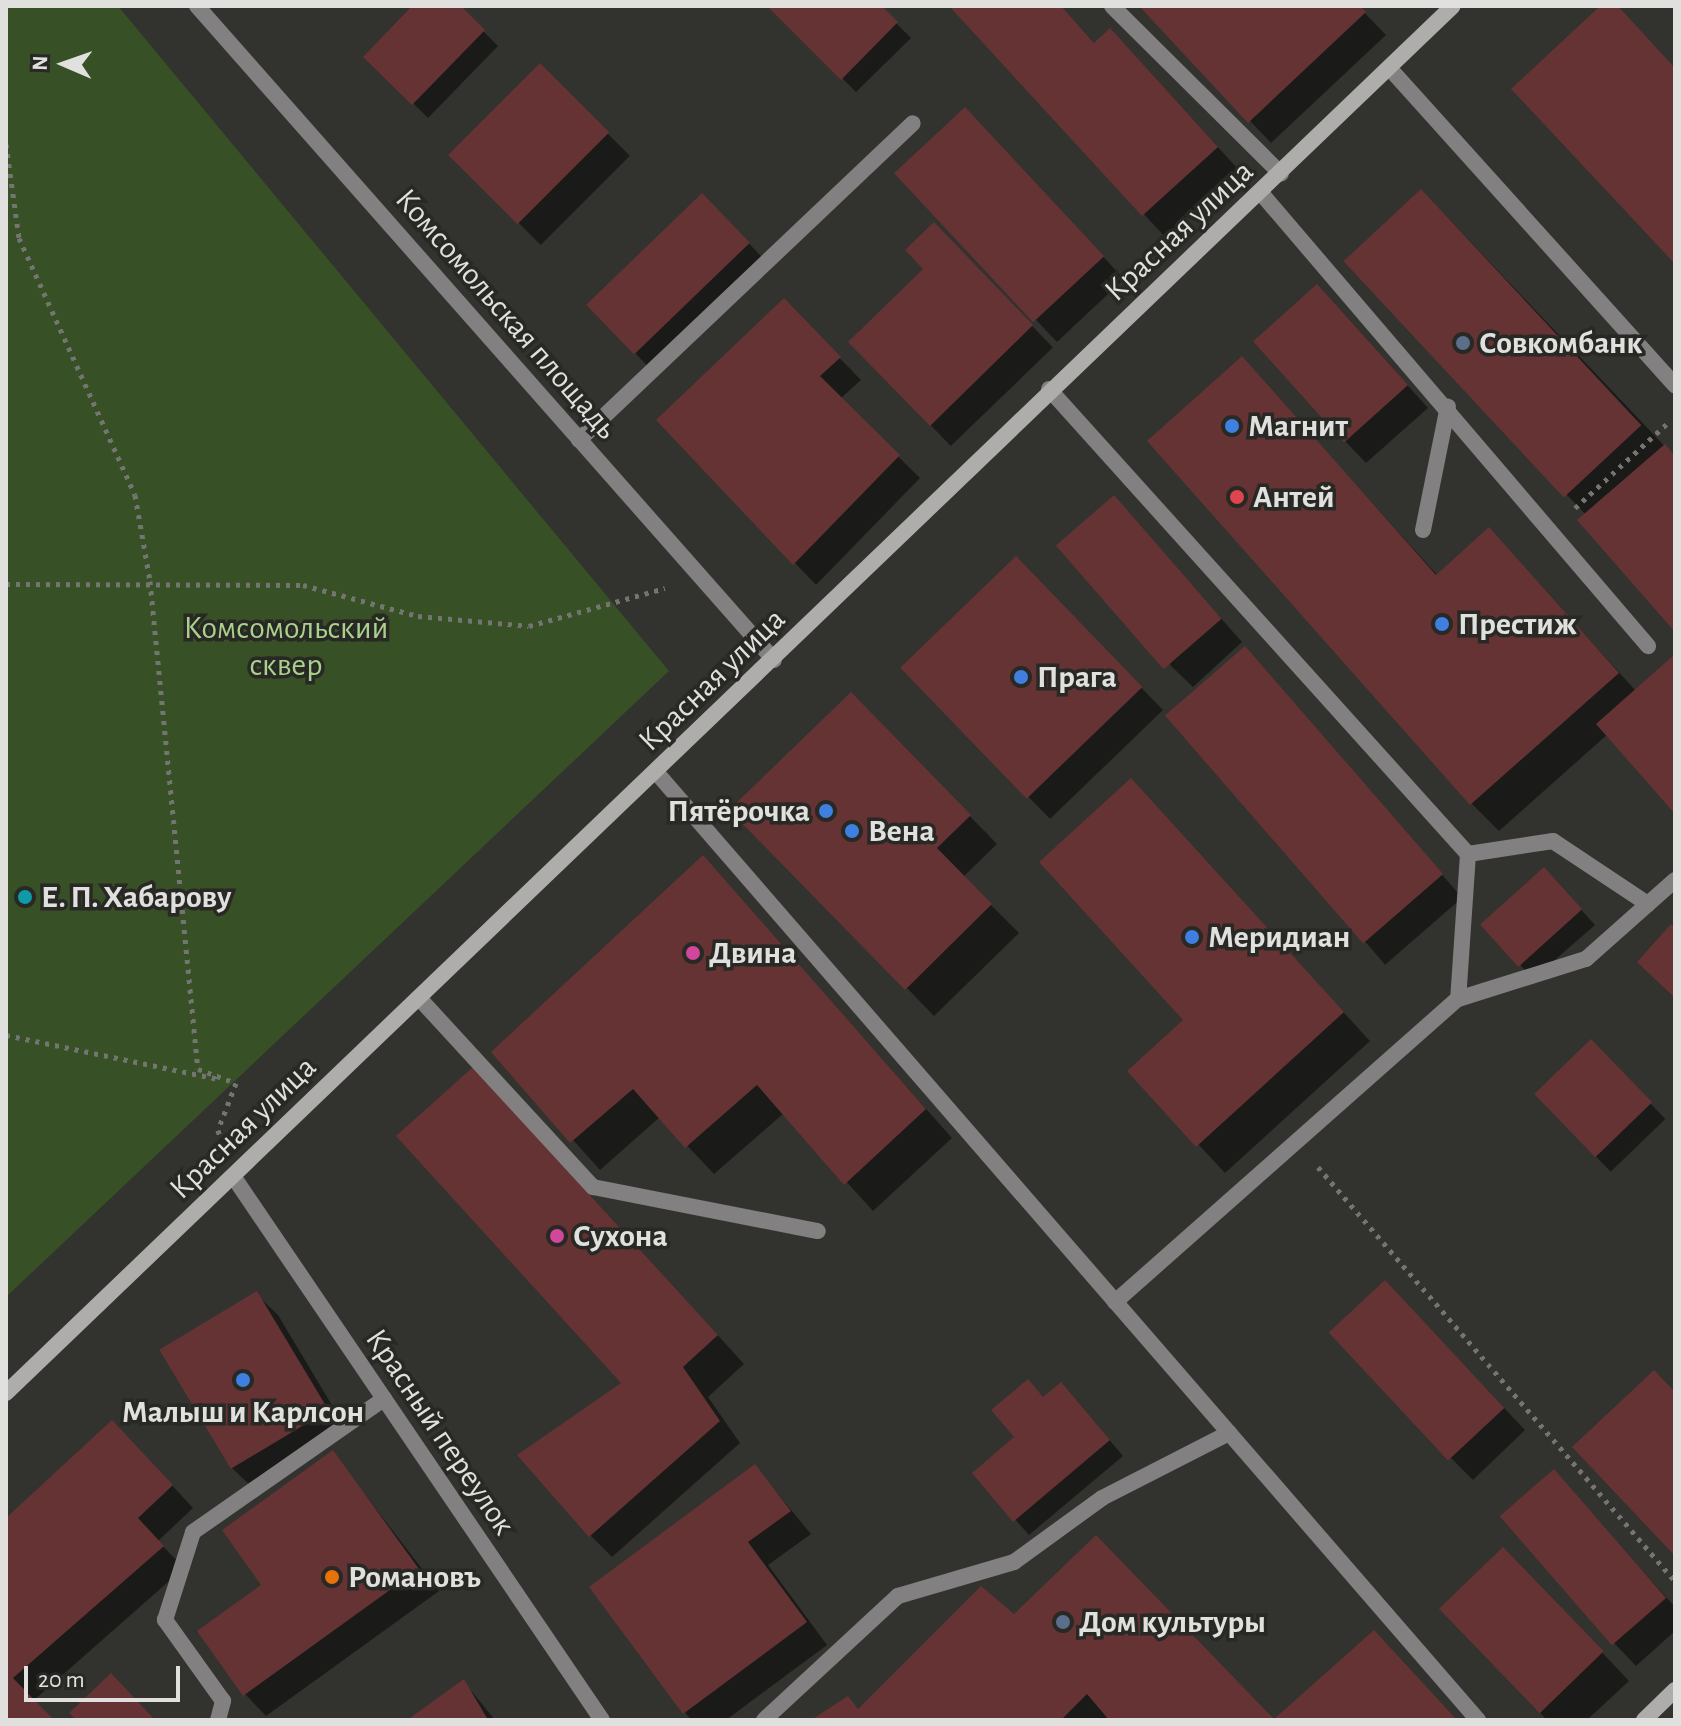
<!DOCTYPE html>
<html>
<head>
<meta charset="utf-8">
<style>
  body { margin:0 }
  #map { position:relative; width:1681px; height:1726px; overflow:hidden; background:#32322e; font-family:"Alegreya Sans",sans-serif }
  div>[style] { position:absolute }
  .green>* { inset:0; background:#385026 }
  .shadow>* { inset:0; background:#0007; transform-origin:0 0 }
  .building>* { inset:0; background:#653333; transform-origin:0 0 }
  .path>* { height:5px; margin-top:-2.5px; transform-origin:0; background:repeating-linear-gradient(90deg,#747470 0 4px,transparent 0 10px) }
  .lane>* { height:16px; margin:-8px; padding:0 8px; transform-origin:8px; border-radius:8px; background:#828080 }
  .street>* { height:16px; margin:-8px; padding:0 8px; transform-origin:8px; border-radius:8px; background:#828080 }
  .secondary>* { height:16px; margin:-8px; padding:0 8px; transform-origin:8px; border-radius:8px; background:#afacac }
  .dots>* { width:22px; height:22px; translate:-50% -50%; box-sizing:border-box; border:4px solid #282824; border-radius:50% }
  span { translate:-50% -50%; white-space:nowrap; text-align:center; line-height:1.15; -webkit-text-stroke:7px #282824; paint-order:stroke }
  .street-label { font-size:32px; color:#e0e0de }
  .poi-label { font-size:32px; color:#e0e0de; font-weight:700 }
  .left { translate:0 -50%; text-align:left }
  .right { translate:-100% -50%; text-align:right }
  .park-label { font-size:32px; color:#a9d18c }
  .frame { position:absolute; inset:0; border:8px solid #e0e0de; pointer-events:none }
  .north { position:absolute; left:24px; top:24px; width:80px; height:80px; -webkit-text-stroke:6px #282824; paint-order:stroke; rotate:272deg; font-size:22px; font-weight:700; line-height:32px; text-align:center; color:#e0e0de }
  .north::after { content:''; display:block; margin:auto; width:28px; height:36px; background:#e0e0de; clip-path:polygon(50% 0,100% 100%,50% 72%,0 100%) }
  .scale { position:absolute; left:24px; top:1666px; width:156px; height:36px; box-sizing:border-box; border:4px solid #e0e0de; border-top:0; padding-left:10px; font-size:24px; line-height:28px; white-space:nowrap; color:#e0e0de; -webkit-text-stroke:6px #282824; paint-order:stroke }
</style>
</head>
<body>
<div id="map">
  <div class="green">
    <i style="clip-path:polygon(6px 6px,118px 6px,669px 671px,6px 1297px)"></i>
  </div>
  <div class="shadow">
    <i style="clip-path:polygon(415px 6px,458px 6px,498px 46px,428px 118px,366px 56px)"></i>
    <i style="clip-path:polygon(770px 6px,879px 6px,911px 38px,856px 92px)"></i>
    <i style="clip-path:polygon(952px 6px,1060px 6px,1095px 44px,1131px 52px,1238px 169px,1165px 237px)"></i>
    <i style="clip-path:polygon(1142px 6px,1358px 6px,1386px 35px,1271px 143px)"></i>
    <i style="left:540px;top:66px;width:127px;height:126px;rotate:45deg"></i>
    <i style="clip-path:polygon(986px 131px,1124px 279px,1057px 342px,897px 173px)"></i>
    <i style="left:702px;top:195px;width:88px;height:158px;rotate:46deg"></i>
    <i style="clip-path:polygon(1443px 213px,1675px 457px,1675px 629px,1586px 515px,1347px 262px)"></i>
    <i style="left:955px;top:246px;width:141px;height:142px;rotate:46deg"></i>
    <i style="clip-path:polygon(784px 301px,861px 380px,840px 399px,920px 478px,816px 585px,659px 420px)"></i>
    <i style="clip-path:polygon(1338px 308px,1428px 408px,1366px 463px,1345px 441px)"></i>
    <i style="clip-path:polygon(1242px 359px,1438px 576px,1489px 530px,1636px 691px,1675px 656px,1675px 811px,1608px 734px,1499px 831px,1471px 803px)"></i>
    <i style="clip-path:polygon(1114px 498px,1242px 642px,1193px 687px,1171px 666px)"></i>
    <i style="clip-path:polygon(1037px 580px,1163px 710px,1050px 819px,903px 668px)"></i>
    <i style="left:1245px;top:648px;width:331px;height:102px;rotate:49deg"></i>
    <i style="clip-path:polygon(851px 694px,997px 844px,963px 877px,1019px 933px,934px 1016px,907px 988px)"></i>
    <i style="clip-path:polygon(1131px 781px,1370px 1041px,1225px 1173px,1130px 1071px,1186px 1020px)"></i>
    <i style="clip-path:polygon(703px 858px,952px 1138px,873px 1211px,784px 1113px,714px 1174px,660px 1117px,600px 1170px,494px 1052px)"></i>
    <i style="clip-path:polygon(1558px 884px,1595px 925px,1533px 979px,1483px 924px)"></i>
    <i style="left:1591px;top:1042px;width:107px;height:76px;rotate:46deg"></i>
    <i style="clip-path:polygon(501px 1097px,744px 1364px,708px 1397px,740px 1443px,612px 1557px,590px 1535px,624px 1383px)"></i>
    <i style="clip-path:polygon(256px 1294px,278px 1315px,348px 1432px,254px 1489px,232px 1468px)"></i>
    <i style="clip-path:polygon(1406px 1304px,1525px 1430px,1473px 1480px,1451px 1458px)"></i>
    <i style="clip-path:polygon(1044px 1399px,1075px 1399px,1123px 1456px,1029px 1535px,974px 1473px,1016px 1437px)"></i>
    <i style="clip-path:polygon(134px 1444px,193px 1508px,158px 1541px,184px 1568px,33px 1701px,52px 1720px,6px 1720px,6px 1524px)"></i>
    <i style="clip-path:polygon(333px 1453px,439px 1591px,266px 1716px,245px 1694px,264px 1585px)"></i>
    <i style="clip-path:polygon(755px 1466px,811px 1534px,768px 1565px,827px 1645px,726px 1720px,691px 1720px,591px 1587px)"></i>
    <i style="clip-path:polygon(1554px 1472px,1675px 1607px,1675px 1631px,1636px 1666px,1615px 1644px)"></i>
    <i style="clip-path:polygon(1531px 1577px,1629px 1681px,1587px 1720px,1547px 1720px,1440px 1608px)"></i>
    <i style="clip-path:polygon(1014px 1617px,1273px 1720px,814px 1720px,859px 1711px)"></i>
    <i style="clip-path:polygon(464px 1682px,495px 1720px,410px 1720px)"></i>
  </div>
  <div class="building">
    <i style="clip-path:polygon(412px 6px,461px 6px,485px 30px,412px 105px,363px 57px)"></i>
    <i style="clip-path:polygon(767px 6px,882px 6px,898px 22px,841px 80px)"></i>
    <i style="clip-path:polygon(949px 6px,1061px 6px,1094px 43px,1110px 28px,1218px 147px,1142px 216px)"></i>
    <i style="clip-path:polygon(1139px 6px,1360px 6px,1366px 12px,1248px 123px)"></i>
    <i style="clip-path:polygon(1600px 6px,1618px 6px,1675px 68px,1675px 264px,1511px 89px)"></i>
    <i style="left:540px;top:63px;width:98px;height:130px;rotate:45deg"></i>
    <i style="left:965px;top:107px;width:204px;height:97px;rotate:47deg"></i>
    <i style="left:1421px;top:189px;width:323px;height:106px;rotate:47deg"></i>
    <i style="left:702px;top:193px;width:69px;height:161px;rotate:46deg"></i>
    <i style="clip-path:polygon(934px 222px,1033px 325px,930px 426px,848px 342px,923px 269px,905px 250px)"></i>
    <i style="left:1317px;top:284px;width:136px;height:86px;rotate:48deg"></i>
    <i style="clip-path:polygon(784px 298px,841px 357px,820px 376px,900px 455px,793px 565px,656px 420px)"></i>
    <i style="clip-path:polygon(1242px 356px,1436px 575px,1489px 527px,1619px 673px,1470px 805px,1147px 441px)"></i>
    <i style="clip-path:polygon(1665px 444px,1675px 456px,1675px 632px,1577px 520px)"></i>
    <i style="left:1114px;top:495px;width:164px;height:77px;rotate:49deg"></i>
    <i style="left:1016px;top:556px;width:182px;height:161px;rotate:46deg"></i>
    <i style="left:1245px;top:646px;width:302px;height:106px;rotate:49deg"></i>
    <i style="clip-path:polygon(1675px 654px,1675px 814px,1596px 724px)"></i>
    <i style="clip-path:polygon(851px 692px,971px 815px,937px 848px,992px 904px,905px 990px,729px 810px)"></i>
    <i style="clip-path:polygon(1131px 778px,1344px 1012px,1196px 1147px,1127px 1071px,1183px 1020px,1039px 862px)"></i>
    <i style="clip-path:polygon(703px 855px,926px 1109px,844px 1185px,757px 1085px,685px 1148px,633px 1089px,570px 1143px,491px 1052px)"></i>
    <i style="left:1544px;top:867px;width:57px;height:86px;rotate:48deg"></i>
    <i style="clip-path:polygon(1671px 924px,1675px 928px,1675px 998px,1637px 962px)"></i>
    <i style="left:1591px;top:1039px;width:88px;height:79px;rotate:46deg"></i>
    <i style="clip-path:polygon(473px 1067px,718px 1335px,683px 1367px,720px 1421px,589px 1537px,517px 1455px,621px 1383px,396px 1136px)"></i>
    <i style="left:1385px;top:1280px;width:175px;height:77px;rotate:47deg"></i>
    <i style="left:257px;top:1291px;width:139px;height:114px;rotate:59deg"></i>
    <i style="clip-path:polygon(1654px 1370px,1675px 1392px,1675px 1556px,1572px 1447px)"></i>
    <i style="clip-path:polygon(1028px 1379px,1043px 1397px,1061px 1382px,1110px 1440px,1013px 1522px,972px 1473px,1014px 1437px,991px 1410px)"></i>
    <i style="clip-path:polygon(112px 1420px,173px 1485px,138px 1518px,164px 1546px,13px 1678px,54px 1720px,6px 1720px,6px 1518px)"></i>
    <i style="clip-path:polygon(333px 1450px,419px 1569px,243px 1696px,197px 1631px,261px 1585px,222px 1530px)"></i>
    <i style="clip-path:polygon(755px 1464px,791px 1511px,748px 1542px,807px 1622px,683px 1714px,589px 1587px)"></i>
    <i style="left:1554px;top:1469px;width:171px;height:72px;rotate:49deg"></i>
    <i style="clip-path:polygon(1096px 1535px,1274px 1719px,1374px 1630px,1457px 1720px,1109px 1720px,1087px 1694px,1061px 1720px,811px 1720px,848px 1696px,858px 1709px,981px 1586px,1014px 1614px)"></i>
    <i style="left:1503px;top:1547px;width:145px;height:89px;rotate:46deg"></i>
    <i style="clip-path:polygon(111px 1673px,155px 1720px,76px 1720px,69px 1713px)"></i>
    <i style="clip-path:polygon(464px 1679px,488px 1720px,407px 1720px)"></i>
  </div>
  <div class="path">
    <i style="left:6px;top:144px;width:95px;rotate:82.1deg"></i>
    <i style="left:19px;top:238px;width:282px;rotate:65.7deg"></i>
    <i style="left:135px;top:495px;width:87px;rotate:80.1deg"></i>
    <i style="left:150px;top:581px;width:490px;rotate:84.4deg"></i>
    <i style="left:198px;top:1069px;width:40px;rotate:20.2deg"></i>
    <i style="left:236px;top:1083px;width:50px;rotate:111deg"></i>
    <i style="left:218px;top:1130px;width:11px;rotate:75deg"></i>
    <i style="left:1575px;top:508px;width:130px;rotate:-42.5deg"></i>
    <i style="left:6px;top:584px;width:297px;rotate:0.2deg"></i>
    <i style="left:303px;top:585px;width:119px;rotate:15.1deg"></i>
    <i style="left:418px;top:616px;width:111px;rotate:5.1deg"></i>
    <i style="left:529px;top:626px;width:141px;rotate:-15.6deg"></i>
    <i style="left:6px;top:1035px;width:217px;rotate:11.7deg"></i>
    <i style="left:1318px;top:1167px;width:547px;rotate:49.23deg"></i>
  </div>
  <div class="lane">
    <i style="left:1112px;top:6px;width:238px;rotate:44.8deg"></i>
    <i style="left:1261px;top:193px;width:596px;rotate:49.49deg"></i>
    <i style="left:1049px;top:389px;width:626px;rotate:47.98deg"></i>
    <i style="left:1468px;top:854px;width:145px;rotate:93.9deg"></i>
    <i style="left:579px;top:440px;width:460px;rotate:-43.5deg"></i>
    <i style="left:1423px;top:530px;width:126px;rotate:-78.6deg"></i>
    <i style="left:656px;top:772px;width:1255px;rotate:49.07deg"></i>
    <i style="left:1468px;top:854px;width:86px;rotate:-8.7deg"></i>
    <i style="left:1553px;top:841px;width:114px;rotate:33.6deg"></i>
    <i style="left:419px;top:998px;width:257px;rotate:47.4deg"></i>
    <i style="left:593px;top:1187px;width:229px;rotate:11.1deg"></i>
    <i style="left:1115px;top:1302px;width:458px;rotate:-41.5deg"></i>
    <i style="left:1458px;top:999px;width:134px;rotate:-17.4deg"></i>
    <i style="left:1586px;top:959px;width:119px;rotate:-41.6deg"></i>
    <i style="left:218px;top:1720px;width:20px;rotate:-75deg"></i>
    <i style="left:223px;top:1701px;width:100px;rotate:-125.6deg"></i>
    <i style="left:165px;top:1620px;width:92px;rotate:-72.3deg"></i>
    <i style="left:193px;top:1532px;width:233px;rotate:-34.9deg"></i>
    <i style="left:764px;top:1720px;width:183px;rotate:-42.8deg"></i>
    <i style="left:898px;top:1596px;width:121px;rotate:-16.3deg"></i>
    <i style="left:1014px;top:1562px;width:109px;rotate:-36deg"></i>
    <i style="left:1102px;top:1498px;width:143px;rotate:-27.1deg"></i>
  </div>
  <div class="street">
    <i style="left:197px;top:6px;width:872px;rotate:48.58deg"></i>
    <i style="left:1392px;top:71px;width:423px;rotate:48deg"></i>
    <i style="left:233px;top:1176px;width:657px;rotate:55.85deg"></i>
  </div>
  <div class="secondary">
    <i style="left:6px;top:1393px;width:2004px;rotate:-43.79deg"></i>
    <i style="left:1644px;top:1720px;width:43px;rotate:-44.1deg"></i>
  </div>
  <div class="dots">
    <i style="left:1463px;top:343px;background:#5c6f8a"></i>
    <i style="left:1232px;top:426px;background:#3f7fe0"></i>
    <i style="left:1237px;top:497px;background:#e0444e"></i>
    <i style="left:1442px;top:624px;background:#3f7fe0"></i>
    <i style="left:1021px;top:677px;background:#3f7fe0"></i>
    <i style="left:826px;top:811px;background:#3f7fe0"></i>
    <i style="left:852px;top:831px;background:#3f7fe0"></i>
    <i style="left:25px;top:897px;background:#0f9aa8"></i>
    <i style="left:1192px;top:937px;background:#3f7fe0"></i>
    <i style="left:693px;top:953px;background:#d1479c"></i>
    <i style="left:557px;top:1236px;background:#d1479c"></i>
    <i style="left:243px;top:1380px;background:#3f7fe0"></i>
    <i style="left:332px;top:1577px;background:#e8710a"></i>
    <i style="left:1063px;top:1622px;background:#5c6f8a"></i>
  </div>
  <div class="street-label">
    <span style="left:1179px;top:231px;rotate:-43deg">Красная улица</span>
    <span style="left:506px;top:314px;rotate:49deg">Комсомольская площадь</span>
    <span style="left:712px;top:680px;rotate:-44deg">Красная улица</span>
    <span style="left:243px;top:1128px;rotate:-44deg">Красная улица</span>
    <span style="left:440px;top:1432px;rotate:56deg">Красный переулок</span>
  </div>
  <div class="poi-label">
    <span class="left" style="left:1479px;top:343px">Совкомбанк</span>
    <span class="left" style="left:1248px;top:426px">Магнит</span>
    <span class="left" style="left:1253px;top:497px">Антей</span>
    <span class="left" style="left:1458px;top:624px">Престиж</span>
    <span class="left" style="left:1037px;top:677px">Прага</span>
    <span class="right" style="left:810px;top:811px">Пятёрочка</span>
    <span class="left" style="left:868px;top:831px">Вена</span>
    <span class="left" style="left:41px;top:897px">Е. П. Хабарову</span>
    <span class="left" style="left:1208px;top:937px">Меридиан</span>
    <span class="left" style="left:709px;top:953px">Двина</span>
    <span class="left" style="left:573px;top:1236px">Сухона</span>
    <span style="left:243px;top:1412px">Малыш и Карлсон</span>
    <span class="left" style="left:348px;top:1577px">Романовъ</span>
    <span class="left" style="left:1079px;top:1622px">Дом культуры</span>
  </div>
  <div class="park-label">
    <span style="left:286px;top:647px">Комсомольский<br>сквер</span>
  </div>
  <div class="frame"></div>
  <div class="north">N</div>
  <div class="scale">20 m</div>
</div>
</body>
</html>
